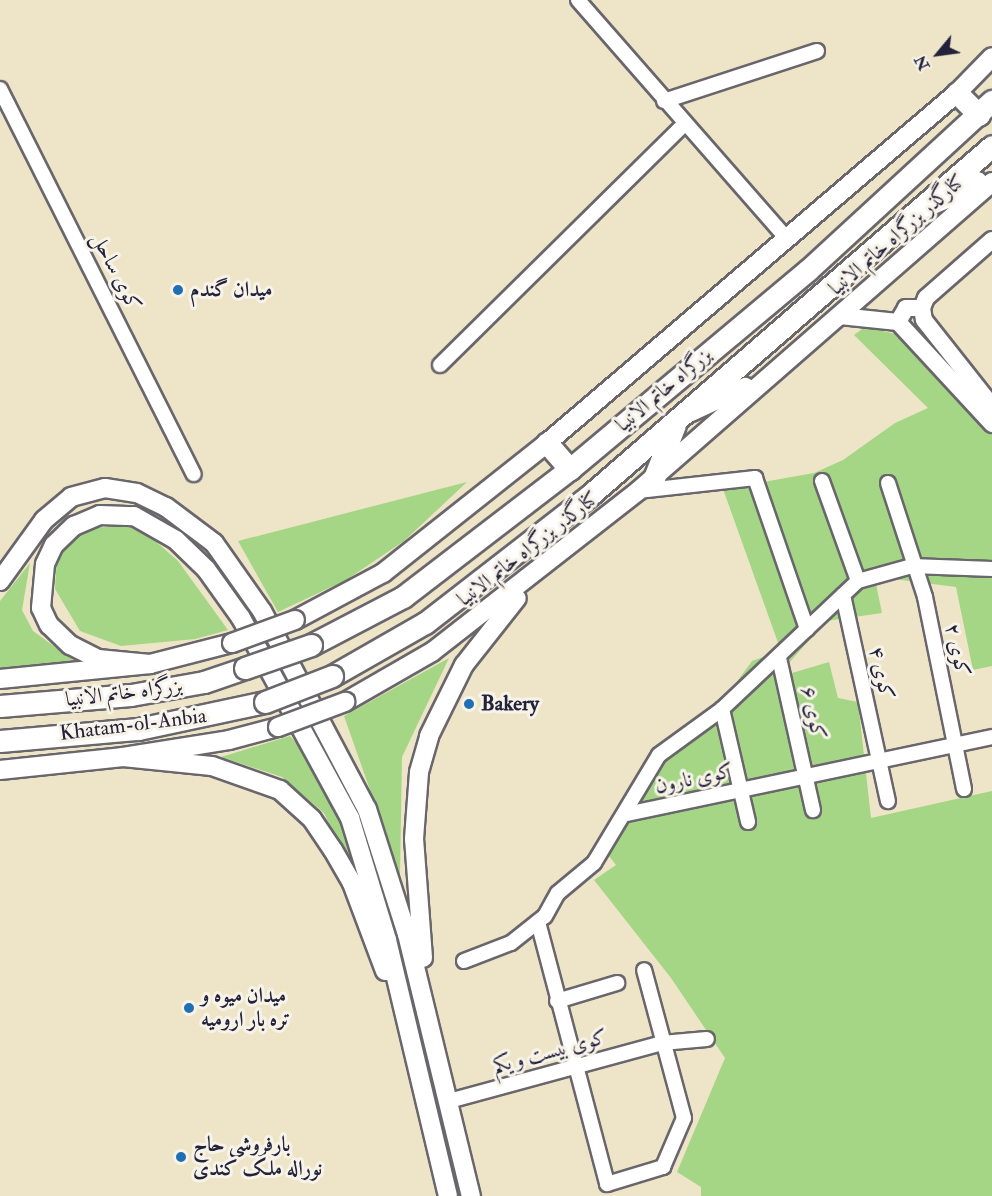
<!DOCTYPE html>
<html>
<head>
<meta charset="utf-8">
<style>
  body { margin:0 }
  #map { position:relative; width:992px; height:1196px; overflow:hidden; background:#eee4c7; font-family:"IM FELL Double Pica",Amiri,serif }
  div>[style] { position:absolute }
  .green>* { inset:0; background:#a4d685 }
  .roads { filter:drop-shadow(2px 0 #69666c) drop-shadow(-2px 0 #69666c) drop-shadow(0 2px #69666c) drop-shadow(0 -2px #69666c) }
  .minor>* { height:14px; margin:-7px; padding:0 7px; transform-origin:7px; border-radius:7px; background:#fff }
  .tertiary>* { height:16px; margin:-8px; padding:0 8px; transform-origin:8px; border-radius:8px; background:#fff }
  .secondary>* { height:18px; margin:-9px; padding:0 9px; transform-origin:9px; border-radius:9px; background:#fff }
  .trunk>* { height:21px; margin:-10.5px; padding:0 10.5px; transform-origin:10.5px; border-radius:10.5px; background:#fff }
  .bridges { filter:drop-shadow(2px 0 #69666c) drop-shadow(-2px 0 #69666c) drop-shadow(0 2px #69666c) drop-shadow(0 -2px #69666c) }
  .secondary-bridge>* { height:18px; margin:-9px; padding:0 9px; transform-origin:9px; border-radius:9px; background:#fff }
  .trunk-bridge>* { height:21px; margin:-10.5px; padding:0 10.5px; transform-origin:10.5px; border-radius:10.5px; background:#fff }
  .dots>* { width:16px; height:16px; translate:-50% -50%; box-sizing:border-box; border:3px solid #f7f3e8; border-radius:50% }
  span { translate:-50% -50%; white-space:nowrap; text-align:center; line-height:1.15; -webkit-text-stroke:6px #f7f3e8; paint-order:stroke }
  .street-label { font-size:21px; color:#22223b }
  .poi-label { font-size:21px; color:#22223b; font-weight:700 }
  .left { translate:0 -50%; text-align:left }
  .north { position:absolute; left:908px; top:24px; width:60px; height:60px; -webkit-text-stroke:4px #f7f3e8; paint-order:stroke; rotate:241deg; font-size:16px; font-weight:700; line-height:24px; text-align:center; color:#22223b }
  .north::after { content:''; display:block; margin:auto; width:21px; height:27px; background:#22223b; clip-path:polygon(50% 0,100% 100%,50% 72%,0 100%) }
</style>
</head>
<body>
<div id="map">
  <div class="green">
    <i style="clip-path:polygon(865px 327px,900px 335px,933px 364px,992px 433px,992px 666px,973px 670px,956px 587px,894px 579px,876px 584px,882px 613px,826px 621px,789px 663px,792px 673px,829px 662px,838px 698px,858px 702px,871px 818px,992px 791px,992px 1196px,701px 1196px,701px 1187px,677px 1172px,725px 1058px,671px 978px,594px 880px,616px 865px,606px 852px,619px 830px,626px 791px,659px 752px,717px 709px,752px 661px,781px 651px,723px 489px,814px 473px,843px 460px,895px 423px,928px 408px,854px 335px)"></i>
    <i style="clip-path:polygon(467px 482px,404px 541px,346px 580px,278px 612px,238px 541px)"></i>
    <i style="clip-path:polygon(128px 526px,154px 540px,178px 561px,228px 630px,195px 639px,121px 646px,80px 631px,55px 589px,57px 555px,87px 528px)"></i>
    <i style="clip-path:polygon(30px 563px,22px 610px,33px 631px,77px 663px,0 669px,0 601px)"></i>
    <i style="clip-path:polygon(449px 658px,402px 757px,400px 875px,344px 716px)"></i>
    <i style="clip-path:polygon(290px 736px,312px 760px,338px 813px,360px 887px,324px 813px,282px 777px,221px 757px)"></i>
  </div>
  <div class="roads">
    <div class="minor">
      <i style="left:578px;top:0;width:317px;rotate:48.8deg"></i>
      <i style="left:0;top:89px;width:431px;rotate:63.3deg"></i>
      <i style="left:664px;top:101px;width:161px;rotate:-18.1deg"></i>
      <i style="left:440px;top:365px;width:343px;rotate:-44.6deg"></i>
      <i style="left:822px;top:481px;width:106px;rotate:70.2deg"></i>
      <i style="left:888px;top:483px;width:120px;rotate:72deg"></i>
      <i style="left:925px;top:597px;width:196px;rotate:78.5deg"></i>
      <i style="left:638px;top:491px;width:118px;rotate:-6.3deg"></i>
      <i style="left:755px;top:478px;width:160px;rotate:71deg"></i>
      <i style="left:843px;top:595px;width:211px;rotate:77.7deg"></i>
      <i style="left:779px;top:658px;width:156px;rotate:77.4deg"></i>
      <i style="left:722px;top:709px;width:116px;rotate:77deg"></i>
      <i style="left:627px;top:814px;width:373px;rotate:-11.9deg"></i>
      <i style="left:538px;top:922px;width:271px;rotate:75.2deg"></i>
      <i style="left:607px;top:1184px;width:59px;rotate:-16.9deg"></i>
      <i style="left:663px;top:1167px;width:53px;rotate:-66.8deg"></i>
      <i style="left:684px;top:1118px;width:153px;rotate:-105.1deg"></i>
      <i style="left:464px;top:961px;width:50px;rotate:-21deg"></i>
      <i style="left:511px;top:943px;width:43px;rotate:-38.5deg"></i>
      <i style="left:545px;top:916px;width:26px;rotate:-61deg"></i>
      <i style="left:558px;top:893px;width:47px;rotate:-39.8deg"></i>
      <i style="left:594px;top:863px;width:126px;rotate:-59deg"></i>
      <i style="left:659px;top:755px;width:78px;rotate:-36.1deg"></i>
      <i style="left:722px;top:709px;width:187px;rotate:-43.3deg"></i>
      <i style="left:858px;top:581px;width:56px;rotate:-15.5deg"></i>
      <i style="left:912px;top:566px;width:80px;rotate:2.1deg"></i>
      <i style="left:557px;top:1001px;width:63px;rotate:-16.7deg"></i>
      <i style="left:449px;top:1101px;width:221px;rotate:-15.2deg"></i>
      <i style="left:662px;top:1043px;width:45px;rotate:-5.1deg"></i>
    </div>
    <div class="tertiary">
      <i style="left:992px;top:240px;width:88px;rotate:138.7deg"></i>
      <i style="left:926px;top:298px;width:11px;rotate:112deg"></i>
      <i style="left:922px;top:308px;width:12px;rotate:81deg"></i>
      <i style="left:924px;top:320px;width:110px;rotate:51.7deg"></i>
      <i style="left:840px;top:316px;width:58px;rotate:5.9deg"></i>
      <i style="left:898px;top:322px;width:139px;rotate:47.3deg"></i>
      <i style="left:898px;top:322px;width:16px;rotate:-60deg"></i>
      <i style="left:906px;top:308px;width:16px"></i>
    </div>
    <div class="secondary">
      <i style="left:921px;top:210px;width:39px;rotate:-23deg"></i>
      <i style="left:957px;top:195px;width:25px;rotate:-34deg"></i>
      <i style="left:691px;top:412px;width:60px;rotate:-24.8deg"></i>
      <i style="left:0;top:581px;width:75px;rotate:-54.2deg"></i>
      <i style="left:44px;top:520px;width:35px;rotate:-40deg"></i>
      <i style="left:71px;top:497px;width:35px;rotate:-15deg"></i>
      <i style="left:105px;top:488px;width:32px;rotate:9deg"></i>
      <i style="left:137px;top:493px;width:32px;rotate:26deg"></i>
      <i style="left:166px;top:507px;width:60px;rotate:36.9deg"></i>
      <i style="left:214px;top:543px;width:83px;rotate:54.8deg"></i>
      <i style="left:262px;top:611px;width:224px;rotate:62.1deg"></i>
      <i style="left:367px;top:809px;width:131px;rotate:72.3deg"></i>
      <i style="left:407px;top:934px;width:270px;rotate:76.3deg"></i>
      <i style="left:295px;top:620px;width:100px;rotate:-28.1deg"></i>
      <i style="left:383px;top:573px;width:209px;rotate:-38.4deg"></i>
      <i style="left:547px;top:443px;width:539px;rotate:-40.49deg"></i>
      <i style="left:957px;top:93px;width:50px;rotate:-45.8deg"></i>
      <i style="left:150px;top:664px;width:52px;rotate:-174.5deg"></i>
      <i style="left:98px;top:659px;width:31px;rotate:-153deg"></i>
      <i style="left:70px;top:645px;width:29px;rotate:-136deg"></i>
      <i style="left:49px;top:625px;width:19px;rotate:-115deg"></i>
      <i style="left:41px;top:608px;width:44px;rotate:-84.8deg"></i>
      <i style="left:45px;top:564px;width:21px;rotate:-65deg"></i>
      <i style="left:54px;top:545px;width:28px;rotate:-44deg"></i>
      <i style="left:74px;top:526px;width:28px;rotate:-23deg"></i>
      <i style="left:100px;top:515px;width:34px;rotate:2deg"></i>
      <i style="left:134px;top:516px;width:48px;rotate:29.7deg"></i>
      <i style="left:176px;top:540px;width:42px;rotate:44deg"></i>
      <i style="left:206px;top:569px;width:60px;rotate:54.5deg"></i>
      <i style="left:241px;top:618px;width:228px;rotate:61.4deg"></i>
      <i style="left:350px;top:818px;width:127px;rotate:73.1deg"></i>
      <i style="left:387px;top:940px;width:263px;rotate:76.6deg"></i>
      <i style="left:0;top:679px;width:151px;rotate:-5.7deg"></i>
      <i style="left:150px;top:664px;width:85px;rotate:-14.4deg"></i>
      <i style="left:345px;top:702px;width:100px;rotate:-29.9deg"></i>
      <i style="left:432px;top:652px;width:261px;rotate:-38deg"></i>
      <i style="left:638px;top:491px;width:470px;rotate:-41.1deg"></i>
      <i style="left:123px;top:757px;width:89px;rotate:5.8deg"></i>
      <i style="left:212px;top:766px;width:72px;rotate:19.4deg"></i>
      <i style="left:280px;top:790px;width:43px;rotate:42.2deg"></i>
      <i style="left:312px;top:819px;width:37px;rotate:56deg"></i>
      <i style="left:333px;top:850px;width:38px;rotate:60deg"></i>
      <i style="left:352px;top:883px;width:94px;rotate:69.4deg"></i>
      <i style="left:0;top:770px;width:124px;rotate:-6deg"></i>
      <i style="left:123px;top:757px;width:107px;rotate:-9.1deg"></i>
      <i style="left:229px;top:740px;width:51px;rotate:-14.9deg"></i>
      <i style="left:423px;top:958px;width:119px;rotate:-94.3deg"></i>
      <i style="left:414px;top:839px;width:67px;rotate:-85.7deg"></i>
      <i style="left:419px;top:772px;width:37px;rotate:-74deg"></i>
      <i style="left:429px;top:736px;width:79px;rotate:-63.8deg"></i>
      <i style="left:464px;top:665px;width:85px;rotate:-51.7deg"></i>
    </div>
    <div class="trunk">
      <i style="left:957px;top:93px;width:31px;rotate:45deg"></i>
      <i style="left:547px;top:443px;width:35px;rotate:49deg"></i>
      <i style="left:654px;top:478px;width:57px;rotate:-68.4deg"></i>
      <i style="left:311px;top:645px;width:104px;rotate:-27.6deg"></i>
      <i style="left:403px;top:597px;width:210px;rotate:-37.5deg"></i>
      <i style="left:570px;top:469px;width:310px;rotate:-39.9deg"></i>
      <i style="left:808px;top:270px;width:250px;rotate:-42.6deg"></i>
      <i style="left:332px;top:676px;width:107px;rotate:-29.7deg"></i>
      <i style="left:425px;top:623px;width:209px;rotate:-37.8deg"></i>
      <i style="left:590px;top:495px;width:532px;rotate:-40.96deg"></i>
      <i style="left:0;top:706px;width:131px;rotate:-4.8deg"></i>
      <i style="left:131px;top:695px;width:74px;rotate:-10.1deg"></i>
      <i style="left:204px;top:682px;width:43px;rotate:-18.9deg"></i>
      <i style="left:0;top:741px;width:139px;rotate:-5deg"></i>
      <i style="left:138px;top:729px;width:130px;rotate:-12deg"></i>
    </div>
  </div>
  <div class="bridges">
    <div class="secondary-bridge">
      <i style="left:232px;top:643px;width:67px;rotate:-20.1deg"></i>
      <i style="left:278px;top:727px;width:72px;rotate:-20.5deg"></i>
    </div>
    <div class="trunk-bridge">
      <i style="left:245px;top:668px;width:70px;rotate:-19.2deg"></i>
      <i style="left:265px;top:702px;width:72px;rotate:-21.2deg"></i>
    </div>
  </div>
  <div class="dots">
    <i style="left:178px;top:290px;background:#1f6fb2"></i>
    <i style="left:469px;top:704px;background:#1f6fb2"></i>
    <i style="left:189px;top:1008px;background:#1f6fb2"></i>
    <i style="left:181px;top:1157px;background:#1f6fb2"></i>
  </div>
  <div class="street-label">
    <span style="left:897px;top:235px;rotate:-41deg">کنارگذر بزرگراه خاتم الانبیا</span>
    <span style="left:116px;top:272px;rotate:63deg">کوی ساحل</span>
    <span style="left:664px;top:390px;rotate:-40deg">بزرگراه خاتم الانبیا</span>
    <span style="left:528px;top:549px;rotate:-38deg">کنارگذر بزرگراه خاتم الانبیا</span>
    <span style="left:957px;top:650px;rotate:78deg">کوی ۲</span>
    <span style="left:881px;top:673px;rotate:78deg">کوی ۴</span>
    <span style="left:124px;top:693px;rotate:-7deg">بزرگراه خاتم الانبیا</span>
    <span style="left:813px;top:713px;rotate:78deg">کوی ۶</span>
    <span style="left:133px;top:725px;rotate:-7deg">Khatam-ol-Anbia</span>
    <span style="left:694px;top:779px;rotate:-12deg">کوی نارون</span>
    <span style="left:550px;top:1052px;rotate:-15deg">کوی بیست و یکم</span>
  </div>
  <div class="poi-label">
    <span class="left" style="left:190px;top:290px">میدان گندم</span>
    <span class="left" style="left:481px;top:704px">Bakery</span>
    <span class="left" style="left:201px;top:1008px">میدان میوه و<br>تره بار ارومیه</span>
    <span class="left" style="left:193px;top:1157px">بارفروشی حاج<br>نوراله ملک کندی</span>
  </div>
  <div class="north">N</div>
</div>
</body>
</html>
